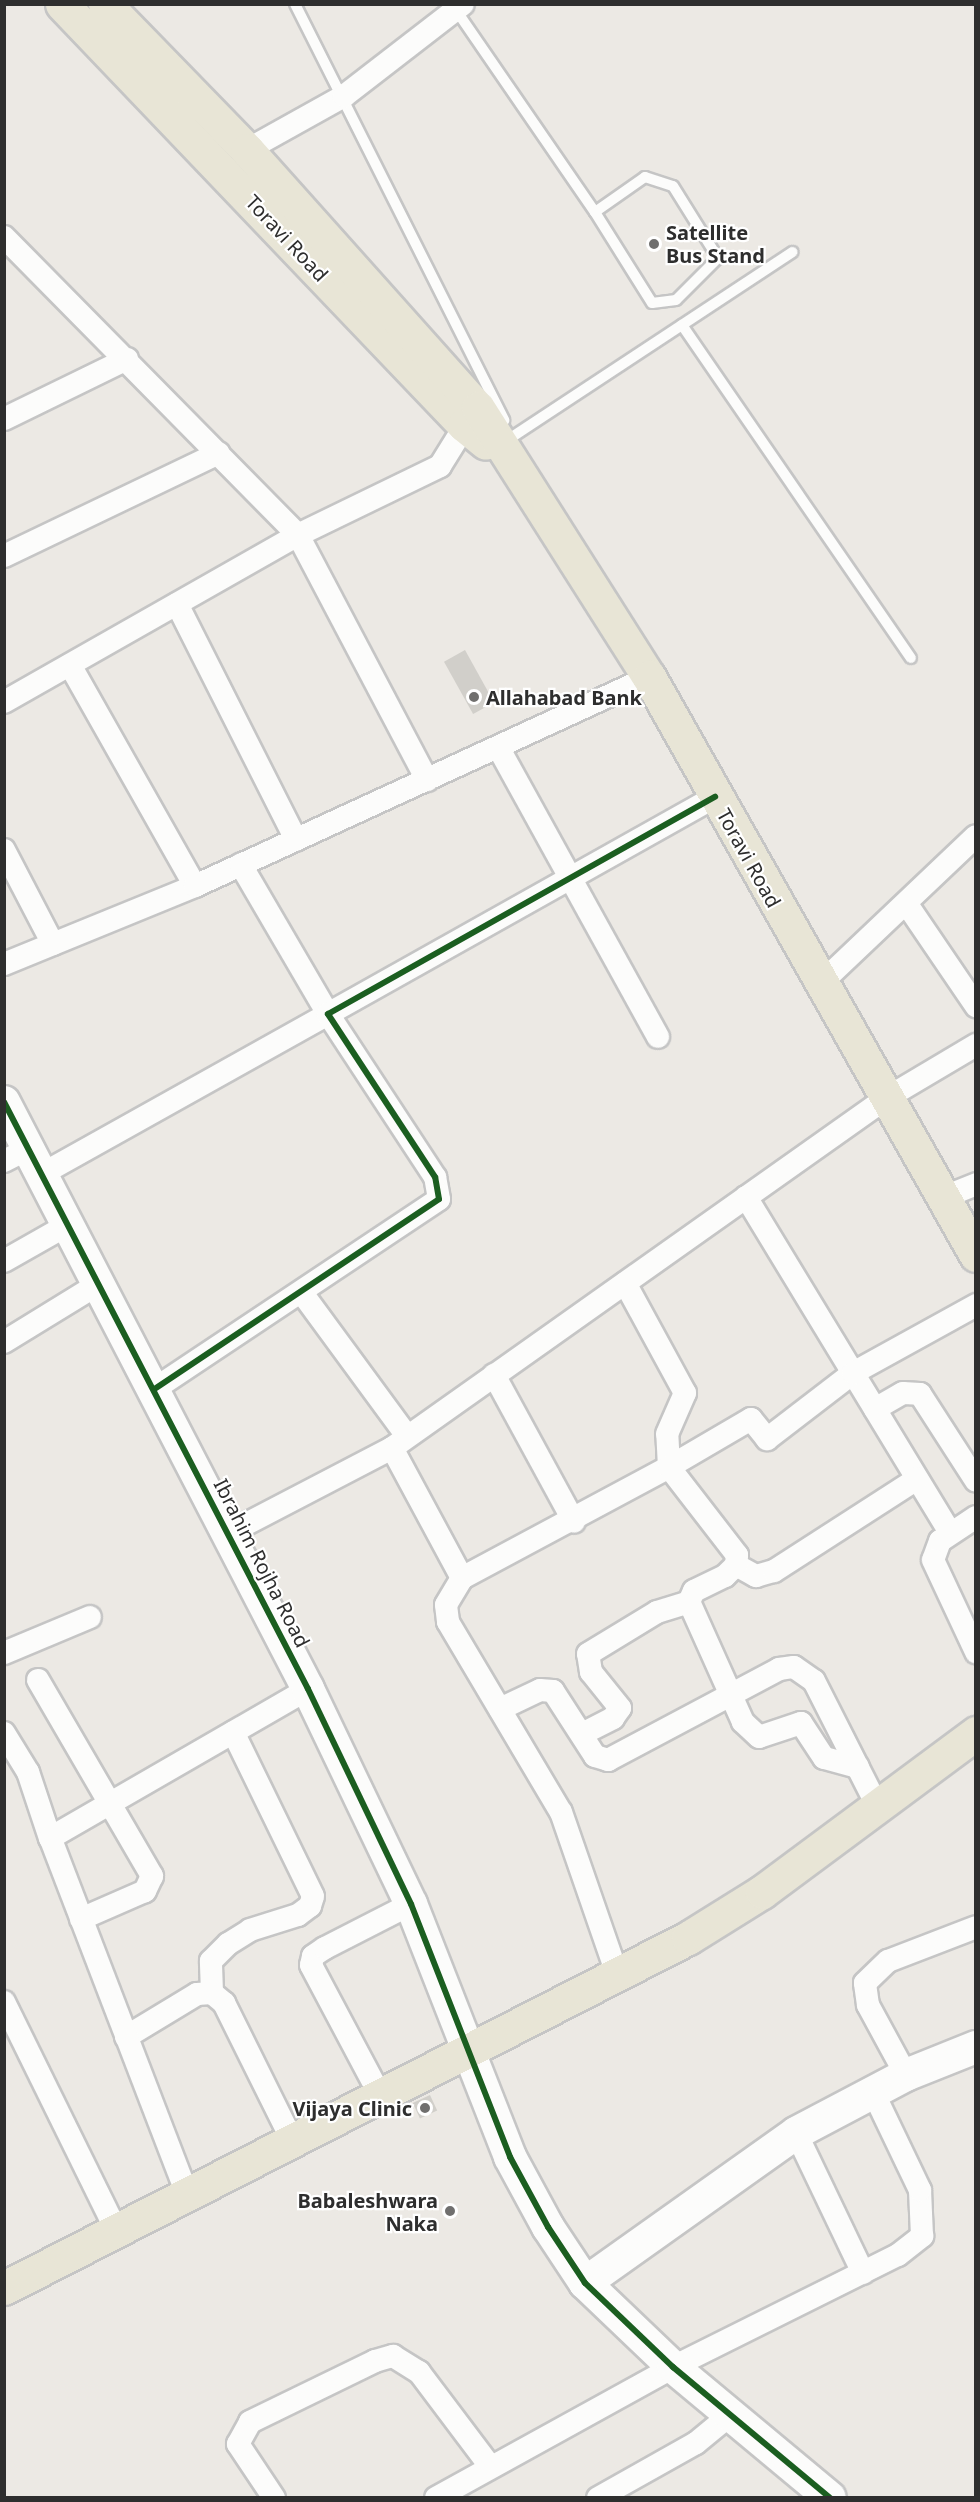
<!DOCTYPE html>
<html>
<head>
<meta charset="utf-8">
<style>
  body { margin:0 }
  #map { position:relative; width:980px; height:2502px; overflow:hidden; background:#ece9e4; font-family:"Noto Sans",sans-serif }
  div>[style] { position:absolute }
  .building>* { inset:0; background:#d1cfca; transform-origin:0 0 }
  .roads { filter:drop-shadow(2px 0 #c5c5c5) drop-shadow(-2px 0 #c5c5c5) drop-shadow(0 2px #c5c5c5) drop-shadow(0 -2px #c5c5c5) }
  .lane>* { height:10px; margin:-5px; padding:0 5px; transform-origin:5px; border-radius:5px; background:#fcfcfb }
  .street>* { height:22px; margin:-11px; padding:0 11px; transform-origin:11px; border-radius:11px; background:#fcfcfb }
  .secondary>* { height:32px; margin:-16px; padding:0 16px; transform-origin:16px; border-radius:16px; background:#fcfcfb }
  .primary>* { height:33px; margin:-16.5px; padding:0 16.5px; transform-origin:16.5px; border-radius:16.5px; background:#e8e5d6 }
  .cycleway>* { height:6px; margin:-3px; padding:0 3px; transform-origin:3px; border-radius:3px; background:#1b5e20 }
  .dots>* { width:16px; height:16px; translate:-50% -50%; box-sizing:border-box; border:3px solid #fff; border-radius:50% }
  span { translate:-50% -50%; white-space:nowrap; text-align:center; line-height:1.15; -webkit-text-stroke:4.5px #fff; paint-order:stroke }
  .poi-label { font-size:20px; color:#2e2e2e; font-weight:700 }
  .left { translate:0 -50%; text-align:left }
  .right { translate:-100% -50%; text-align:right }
  .street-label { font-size:20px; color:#2e2e2e }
  .frame { position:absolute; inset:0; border:6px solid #2e2e2e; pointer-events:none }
</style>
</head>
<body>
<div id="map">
  <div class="building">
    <i style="left:465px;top:650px;width:60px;height:24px;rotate:61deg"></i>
    <i style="left:430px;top:2095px;width:17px;height:19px;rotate:65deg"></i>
  </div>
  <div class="roads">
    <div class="lane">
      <i style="left:295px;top:4px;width:466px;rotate:63.3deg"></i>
      <i style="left:456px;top:10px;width:245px;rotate:55.5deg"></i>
      <i style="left:595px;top:212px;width:61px;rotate:-35deg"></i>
      <i style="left:645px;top:177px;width:29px;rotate:18deg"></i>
      <i style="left:673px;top:186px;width:85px;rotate:58deg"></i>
      <i style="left:718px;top:258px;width:59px;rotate:135deg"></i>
      <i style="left:676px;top:300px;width:24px;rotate:173deg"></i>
      <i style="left:652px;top:303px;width:107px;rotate:-122.1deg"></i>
      <i style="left:682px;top:325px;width:404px;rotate:55.5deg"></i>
      <i style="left:512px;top:437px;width:336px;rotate:-33.4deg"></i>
    </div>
    <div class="street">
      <i style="left:247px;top:150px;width:111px;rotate:-29.1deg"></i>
      <i style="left:344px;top:96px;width:150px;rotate:-37.7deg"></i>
      <i style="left:4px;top:237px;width:419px;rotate:45.4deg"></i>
      <i style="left:298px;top:535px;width:277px;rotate:62.2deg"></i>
      <i style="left:4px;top:419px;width:137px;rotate:-26deg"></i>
      <i style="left:4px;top:556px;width:238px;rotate:-25.6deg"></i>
      <i style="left:177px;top:604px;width:264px;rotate:63.2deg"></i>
      <i style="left:70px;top:665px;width:254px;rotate:60.5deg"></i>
      <i style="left:4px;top:702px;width:338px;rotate:-29.6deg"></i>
      <i style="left:298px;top:535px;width:158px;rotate:-25.9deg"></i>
      <i style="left:440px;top:466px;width:59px;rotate:-58.2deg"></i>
      <i style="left:498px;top:747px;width:331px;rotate:61.1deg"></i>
      <i style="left:4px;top:850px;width:106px;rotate:62.5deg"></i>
      <i style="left:906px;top:903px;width:125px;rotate:55.8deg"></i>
      <i style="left:4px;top:964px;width:206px;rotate:-22.2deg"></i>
      <i style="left:195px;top:886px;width:500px;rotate:-24.7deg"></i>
      <i style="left:819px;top:985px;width:216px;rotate:-43.5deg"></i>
      <i style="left:4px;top:1161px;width:28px;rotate:-27deg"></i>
      <i style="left:42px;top:1174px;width:328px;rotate:-29.2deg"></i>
      <i style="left:328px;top:1014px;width:173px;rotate:-120.3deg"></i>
      <i style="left:746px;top:1197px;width:393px;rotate:58.7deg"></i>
      <i style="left:942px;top:1198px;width:37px;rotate:-22deg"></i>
      <i style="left:4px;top:1261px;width:75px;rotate:-29.6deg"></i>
      <i style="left:302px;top:1293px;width:177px;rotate:53.7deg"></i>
      <i style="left:4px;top:1342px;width:113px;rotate:-31.6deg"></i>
      <i style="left:494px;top:1375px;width:167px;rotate:61.4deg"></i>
      <i style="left:156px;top:1388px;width:340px;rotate:-33.7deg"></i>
      <i style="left:439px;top:1199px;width:22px;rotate:-100deg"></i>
      <i style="left:435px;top:1177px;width:195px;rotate:-123.3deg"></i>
      <i style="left:328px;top:1014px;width:444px;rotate:-29.3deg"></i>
      <i style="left:875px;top:1409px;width:32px;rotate:-30deg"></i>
      <i style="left:903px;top:1393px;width:17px;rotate:3deg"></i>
      <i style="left:920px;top:1394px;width:103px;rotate:57.2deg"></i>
      <i style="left:392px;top:1448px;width:148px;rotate:61.7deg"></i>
      <i style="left:462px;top:1578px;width:235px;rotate:-28.2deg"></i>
      <i style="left:669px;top:1467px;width:33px;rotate:-93deg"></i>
      <i style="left:667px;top:1434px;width:45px;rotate:-66.3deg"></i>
      <i style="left:685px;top:1393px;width:125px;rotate:-118.6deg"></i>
      <i style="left:976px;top:1517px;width:43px;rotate:146.3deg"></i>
      <i style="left:940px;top:1541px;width:20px;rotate:110deg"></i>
      <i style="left:933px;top:1560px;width:102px;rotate:64.9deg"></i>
      <i style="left:227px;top:1534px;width:186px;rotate:-27.5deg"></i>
      <i style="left:392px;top:1448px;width:604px;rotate:-35.3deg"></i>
      <i style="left:885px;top:1099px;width:106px;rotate:-30.7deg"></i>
      <i style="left:736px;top:1565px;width:23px;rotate:29deg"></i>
      <i style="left:756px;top:1576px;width:19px;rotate:-16deg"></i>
      <i style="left:774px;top:1571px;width:170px;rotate:-32.8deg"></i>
      <i style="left:462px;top:1578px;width:31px;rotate:121deg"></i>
      <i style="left:446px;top:1605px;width:17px;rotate:83deg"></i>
      <i style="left:448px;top:1622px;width:221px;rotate:59.3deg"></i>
      <i style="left:561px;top:1812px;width:175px;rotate:70.9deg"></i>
      <i style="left:4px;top:1653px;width:93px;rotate:-22.7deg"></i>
      <i style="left:38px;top:1680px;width:227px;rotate:59.8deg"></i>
      <i style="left:152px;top:1876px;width:17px;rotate:115deg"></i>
      <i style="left:145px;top:1891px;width:70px;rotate:156.4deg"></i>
      <i style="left:500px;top:1709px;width:44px;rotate:-25.4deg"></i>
      <i style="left:540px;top:1690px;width:13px;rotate:4deg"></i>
      <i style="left:553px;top:1691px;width:77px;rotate:57.1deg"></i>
      <i style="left:595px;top:1756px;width:14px;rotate:17deg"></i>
      <i style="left:608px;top:1760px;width:194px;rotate:-28deg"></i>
      <i style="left:779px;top:1669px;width:15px;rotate:-8deg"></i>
      <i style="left:794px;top:1667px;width:24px;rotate:35deg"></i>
      <i style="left:814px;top:1681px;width:141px;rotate:63.1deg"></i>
      <i style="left:4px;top:1733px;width:46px;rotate:58.4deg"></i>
      <i style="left:28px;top:1772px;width:70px;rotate:71.6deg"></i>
      <i style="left:582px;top:1734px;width:35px;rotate:-27deg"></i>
      <i style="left:613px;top:1718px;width:12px;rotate:-55deg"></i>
      <i style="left:620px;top:1708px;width:46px;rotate:-128.9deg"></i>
      <i style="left:591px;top:1672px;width:18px;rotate:-99deg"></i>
      <i style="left:588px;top:1654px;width:81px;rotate:-31.3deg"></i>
      <i style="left:657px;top:1612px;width:34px;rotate:-17deg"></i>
      <i style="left:858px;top:1767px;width:35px;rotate:-165deg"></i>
      <i style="left:824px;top:1758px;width:42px;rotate:-123.3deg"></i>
      <i style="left:801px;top:1723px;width:44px;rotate:161.6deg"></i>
      <i style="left:759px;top:1737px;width:22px;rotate:-137deg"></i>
      <i style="left:743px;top:1722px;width:132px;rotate:-114.2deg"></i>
      <i style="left:689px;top:1602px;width:12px;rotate:-66deg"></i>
      <i style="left:694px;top:1591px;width:34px;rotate:-26deg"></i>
      <i style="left:725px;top:1576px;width:16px;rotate:-45deg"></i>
      <i style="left:736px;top:1565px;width:10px;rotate:-84deg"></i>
      <i style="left:737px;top:1555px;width:111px;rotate:-127.7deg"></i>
      <i style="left:669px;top:1467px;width:95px;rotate:-30.3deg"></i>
      <i style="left:751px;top:1419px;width:26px;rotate:51deg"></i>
      <i style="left:767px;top:1439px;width:108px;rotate:-37.5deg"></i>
      <i style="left:853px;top:1373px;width:141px;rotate:-28.9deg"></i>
      <i style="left:212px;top:1993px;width:32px;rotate:-92deg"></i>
      <i style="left:211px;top:1961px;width:24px;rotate:-45deg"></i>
      <i style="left:228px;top:1944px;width:26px;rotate:-32deg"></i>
      <i style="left:250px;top:1930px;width:50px;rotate:-17.4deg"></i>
      <i style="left:298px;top:1915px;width:15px;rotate:-37deg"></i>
      <i style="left:310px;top:1906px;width:10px;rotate:-73deg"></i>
      <i style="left:313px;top:1896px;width:182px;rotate:-116deg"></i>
      <i style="left:4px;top:2002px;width:254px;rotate:63.8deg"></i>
      <i style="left:126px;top:2037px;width:83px;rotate:-31.2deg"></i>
      <i style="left:197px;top:1994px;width:15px;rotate:-4deg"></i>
      <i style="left:212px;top:1993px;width:16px;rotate:40deg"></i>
      <i style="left:224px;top:2003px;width:153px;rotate:63.6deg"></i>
      <i style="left:906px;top:2075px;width:80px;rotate:-118.5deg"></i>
      <i style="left:868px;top:2005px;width:22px;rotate:-98deg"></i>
      <i style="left:865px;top:1983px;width:32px;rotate:-44deg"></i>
      <i style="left:888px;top:1961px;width:94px;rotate:-21.1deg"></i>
      <i style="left:380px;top:2095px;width:147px;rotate:-118deg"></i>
      <i style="left:311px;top:1965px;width:9px;rotate:-77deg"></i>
      <i style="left:313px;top:1956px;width:14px;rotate:-34deg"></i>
      <i style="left:325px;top:1948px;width:97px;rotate:-27.1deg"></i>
      <i style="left:796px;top:2133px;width:155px;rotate:64.4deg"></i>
      <i style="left:187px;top:2194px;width:381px;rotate:-111deg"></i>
      <i style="left:50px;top:1838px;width:298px;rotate:-30deg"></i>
      <i style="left:274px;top:2498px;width:65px;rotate:-123.7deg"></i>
      <i style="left:238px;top:2444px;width:25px;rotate:-61deg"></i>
      <i style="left:250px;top:2422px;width:139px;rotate:-26deg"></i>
      <i style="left:375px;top:2361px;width:19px;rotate:-16deg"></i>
      <i style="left:393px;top:2356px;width:31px;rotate:32deg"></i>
      <i style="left:419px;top:2372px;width:116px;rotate:53deg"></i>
      <i style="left:436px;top:2498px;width:271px;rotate:-28.9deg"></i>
      <i style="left:673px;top:2367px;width:251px;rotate:-26.5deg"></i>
      <i style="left:898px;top:2255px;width:31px;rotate:-38deg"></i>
      <i style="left:922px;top:2236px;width:46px;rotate:-92.5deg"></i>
      <i style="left:920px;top:2190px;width:109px;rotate:-115.6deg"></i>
      <i style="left:598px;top:2498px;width:112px;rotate:-29.3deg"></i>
      <i style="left:696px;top:2443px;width:44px;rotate:-39.5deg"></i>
    </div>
    <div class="secondary">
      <i style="left:4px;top:1102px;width:661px;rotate:62.62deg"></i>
      <i style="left:308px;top:1689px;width:238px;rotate:64.4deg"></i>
      <i style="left:411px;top:1904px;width:272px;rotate:68.6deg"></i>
      <i style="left:510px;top:2157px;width:80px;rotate:61.5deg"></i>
      <i style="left:548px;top:2227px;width:67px;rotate:56.5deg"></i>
      <i style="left:585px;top:2283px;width:122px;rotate:43.7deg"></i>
      <i style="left:673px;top:2367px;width:204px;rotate:39.8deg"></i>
      <i style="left:585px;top:2283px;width:259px;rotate:-35.4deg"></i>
      <i style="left:796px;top:2133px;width:124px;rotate:-27.8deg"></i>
      <i style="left:906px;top:2075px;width:75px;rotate:-21.8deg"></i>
    </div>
    <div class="primary">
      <i style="left:62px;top:4px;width:582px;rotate:46.32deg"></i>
      <i style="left:464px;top:425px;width:28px;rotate:39deg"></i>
      <i style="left:105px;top:4px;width:204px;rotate:45.8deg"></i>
      <i style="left:247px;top:150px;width:346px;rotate:48.2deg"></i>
      <i style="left:478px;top:408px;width:319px;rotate:57.6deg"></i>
      <i style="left:649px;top:677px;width:664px;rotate:60.5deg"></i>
      <i style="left:4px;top:2288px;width:768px;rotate:-27.1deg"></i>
      <i style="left:688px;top:1938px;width:87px;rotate:-31.9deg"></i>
      <i style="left:762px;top:1892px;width:267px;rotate:-36.6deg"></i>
    </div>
  </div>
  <div class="cycleway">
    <i style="left:4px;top:1102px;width:661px;rotate:62.62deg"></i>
    <i style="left:308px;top:1689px;width:238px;rotate:64.4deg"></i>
    <i style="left:411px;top:1904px;width:272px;rotate:68.6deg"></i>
    <i style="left:510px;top:2157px;width:80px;rotate:61.5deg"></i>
    <i style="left:548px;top:2227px;width:67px;rotate:56.5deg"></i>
    <i style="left:585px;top:2283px;width:122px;rotate:43.7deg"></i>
    <i style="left:673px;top:2367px;width:204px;rotate:39.8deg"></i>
    <i style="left:156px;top:1388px;width:340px;rotate:-33.7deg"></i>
    <i style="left:439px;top:1199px;width:22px;rotate:-100deg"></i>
    <i style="left:435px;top:1177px;width:195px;rotate:-123.3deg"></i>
    <i style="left:328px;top:1014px;width:444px;rotate:-29.3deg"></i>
  </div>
  <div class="dots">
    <i style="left:654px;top:244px;background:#706f6e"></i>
    <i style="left:474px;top:697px;background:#706f6e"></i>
    <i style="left:425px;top:2108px;background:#706f6e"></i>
    <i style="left:450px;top:2211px;background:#706f6e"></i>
  </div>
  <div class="poi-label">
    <span class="left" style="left:666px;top:244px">Satellite<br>Bus Stand</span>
    <span class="left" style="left:486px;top:697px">Allahabad Bank</span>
    <span class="right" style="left:412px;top:2108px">Vijaya Clinic</span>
    <span class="right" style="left:438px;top:2212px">Babaleshwara<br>Naka</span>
  </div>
  <div class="street-label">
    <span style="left:287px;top:238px;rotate:47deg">Toravi Road</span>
    <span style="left:749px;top:858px;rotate:61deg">Toravi Road</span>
    <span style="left:262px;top:1563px;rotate:63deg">Ibrahim Rojha Road</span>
  </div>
  <div class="frame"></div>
</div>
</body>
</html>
